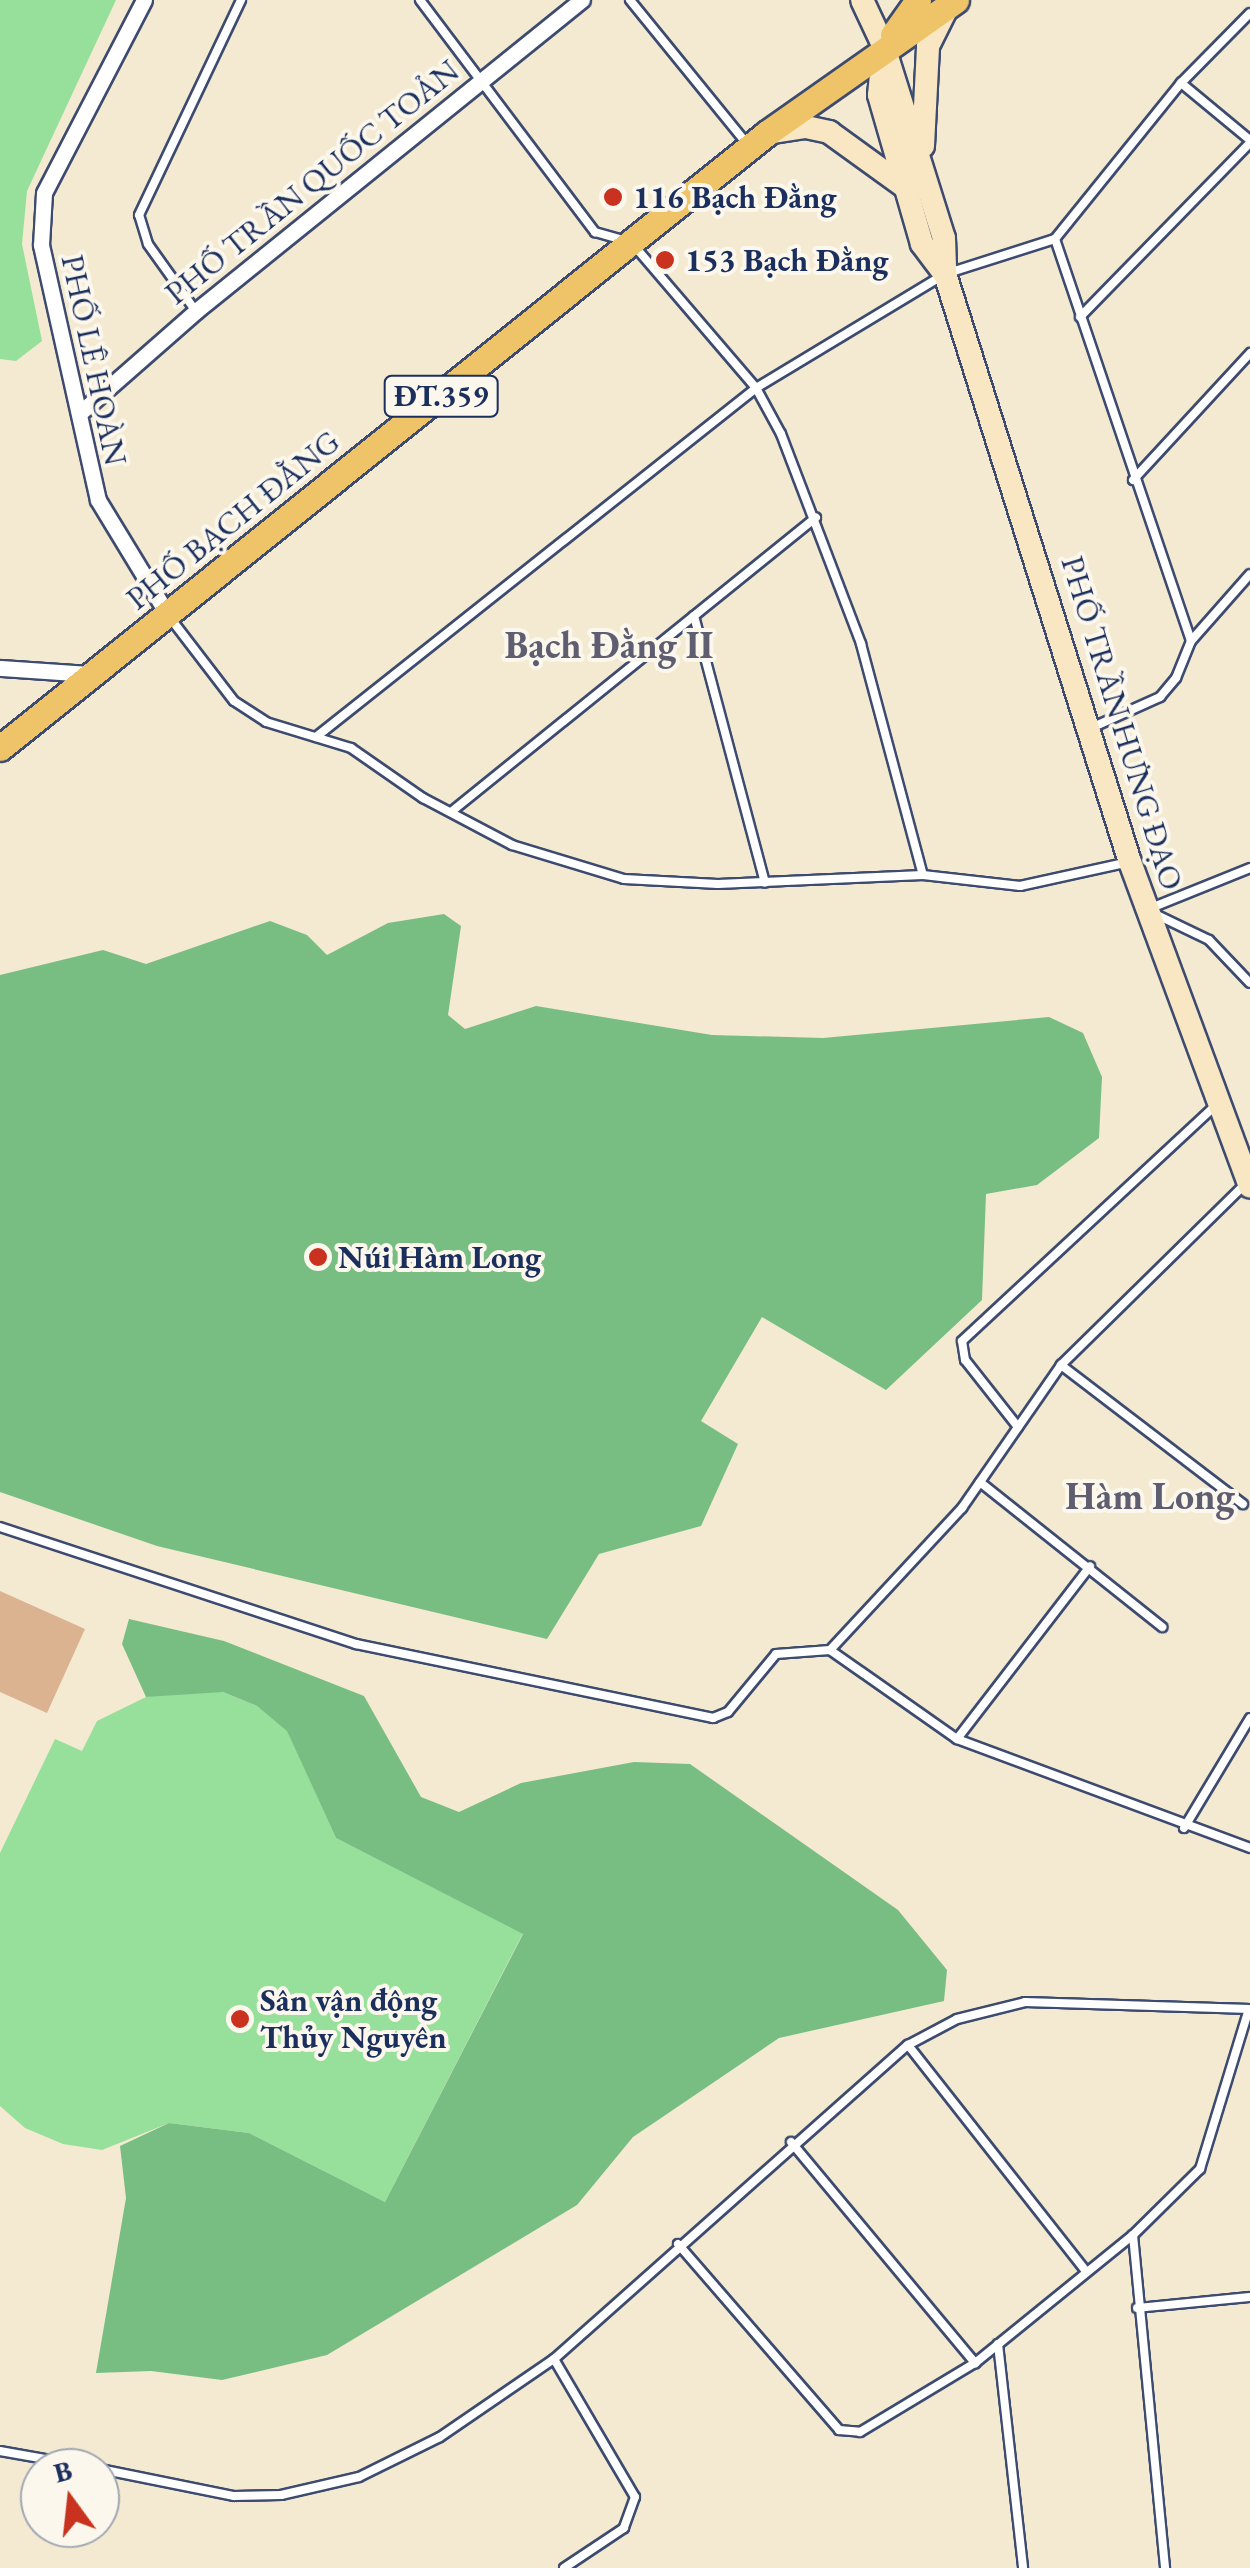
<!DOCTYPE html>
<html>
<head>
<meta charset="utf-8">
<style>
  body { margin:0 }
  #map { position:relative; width:1250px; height:2568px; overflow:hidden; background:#f4e9d1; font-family:"EB Garamond",serif }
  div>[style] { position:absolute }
  .green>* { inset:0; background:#96e09b }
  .forest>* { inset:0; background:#78be83 }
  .building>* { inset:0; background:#dcb391 }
  .roads { filter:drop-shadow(2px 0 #3c4b6f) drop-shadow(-2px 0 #3c4b6f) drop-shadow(0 2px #3c4b6f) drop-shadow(0 -2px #3c4b6f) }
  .lane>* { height:8px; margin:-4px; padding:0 4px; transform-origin:4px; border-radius:4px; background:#fff }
  .street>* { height:15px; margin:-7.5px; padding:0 7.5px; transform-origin:7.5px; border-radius:7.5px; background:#fff }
  .secondary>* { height:22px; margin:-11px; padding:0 11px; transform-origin:11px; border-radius:11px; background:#f9e7c3 }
  .primary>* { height:25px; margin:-12.5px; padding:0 12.5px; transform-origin:12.5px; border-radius:12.5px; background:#efc469 }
  .dots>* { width:28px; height:28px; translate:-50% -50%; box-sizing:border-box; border:5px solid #fbf7ec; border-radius:50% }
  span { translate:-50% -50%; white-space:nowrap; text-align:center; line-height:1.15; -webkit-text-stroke:8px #fbf7ec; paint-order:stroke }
  .shield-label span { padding:2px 8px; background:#fbf7ec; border:2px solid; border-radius:8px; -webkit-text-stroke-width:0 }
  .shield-label { font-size:30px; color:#1b2f5e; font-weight:700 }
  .street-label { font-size:32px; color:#1b2f5e }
  .poi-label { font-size:32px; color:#1b2f5e; font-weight:700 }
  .left { translate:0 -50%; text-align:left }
  .quarter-label { font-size:38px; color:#5f5d70; font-weight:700 }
  .north { position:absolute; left:20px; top:2448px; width:100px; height:100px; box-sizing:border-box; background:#fbf7ec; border:2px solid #a1a7b3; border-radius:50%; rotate:345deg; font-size:28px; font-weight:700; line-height:40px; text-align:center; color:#1b2f5e }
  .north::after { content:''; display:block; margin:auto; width:35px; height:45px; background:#c8321e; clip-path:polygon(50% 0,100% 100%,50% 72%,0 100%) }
</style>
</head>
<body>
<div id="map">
  <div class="green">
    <i style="clip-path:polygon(0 0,116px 0,27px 191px,22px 244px,42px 341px,16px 361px,0 359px)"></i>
    <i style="clip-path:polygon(185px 1690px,223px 1692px,257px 1706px,287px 1730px,336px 1838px,523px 1933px,385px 2202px,249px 2133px,169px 2123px,102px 2150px,63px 2144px,25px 2128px,0 2106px,0 1853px,55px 1739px,82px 1751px,97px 1721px,146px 1697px)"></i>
  </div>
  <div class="forest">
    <i style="clip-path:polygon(444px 914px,461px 926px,448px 1015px,465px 1029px,536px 1006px,712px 1035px,823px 1038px,1049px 1017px,1083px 1033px,1102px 1077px,1099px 1138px,1037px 1185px,986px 1194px,982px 1300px,886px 1390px,762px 1317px,701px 1421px,738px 1444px,701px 1526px,599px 1554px,547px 1639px,157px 1546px,0 1492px,0 975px,103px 950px,146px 964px,270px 921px,307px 935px,327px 955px,388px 923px)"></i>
    <i style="clip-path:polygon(129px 1619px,224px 1641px,364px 1696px,421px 1797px,459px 1812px,521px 1783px,634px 1762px,690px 1764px,898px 1910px,947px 1970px,944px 2001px,779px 2038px,633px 2137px,577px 2205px,327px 2355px,222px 2380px,151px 2371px,96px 2373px,126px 2198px,120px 2146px,169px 2123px,249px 2133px,385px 2202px,523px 1934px,336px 1838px,287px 1731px,257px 1706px,223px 1692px,146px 1697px,122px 1644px)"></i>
  </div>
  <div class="building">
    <i style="clip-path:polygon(0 1591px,85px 1629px,47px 1713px,0 1692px)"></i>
  </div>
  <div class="roads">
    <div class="lane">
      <i style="left:420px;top:0;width:291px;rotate:53deg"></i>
      <i style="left:595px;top:232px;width:37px;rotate:16deg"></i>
      <i style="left:631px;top:242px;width:192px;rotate:49.4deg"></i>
      <i style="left:756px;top:388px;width:52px;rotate:61.5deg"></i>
      <i style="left:781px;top:434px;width:225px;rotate:69.1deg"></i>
      <i style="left:861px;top:644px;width:239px;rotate:75deg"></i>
      <i style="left:630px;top:0;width:186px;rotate:50.9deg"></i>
      <i style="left:1181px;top:83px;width:89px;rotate:39.6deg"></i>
      <i style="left:1055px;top:239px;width:424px;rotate:71.3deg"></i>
      <i style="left:1191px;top:641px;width:89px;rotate:-48.6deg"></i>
      <i style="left:195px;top:310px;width:81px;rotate:-125.5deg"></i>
      <i style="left:148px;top:244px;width:30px;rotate:-107deg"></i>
      <i style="left:139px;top:215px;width:238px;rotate:-64.6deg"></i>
      <i style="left:1080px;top:317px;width:243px;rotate:-45.7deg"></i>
      <i style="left:1133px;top:480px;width:173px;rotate:-47.3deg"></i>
      <i style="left:694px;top:616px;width:276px;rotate:75.1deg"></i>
      <i style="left:171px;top:619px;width:103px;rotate:52.5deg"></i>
      <i style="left:234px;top:701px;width:38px;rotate:33deg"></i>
      <i style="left:266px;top:722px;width:89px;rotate:17deg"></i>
      <i style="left:351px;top:748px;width:88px;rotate:34.8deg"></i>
      <i style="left:423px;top:798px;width:101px;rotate:27.8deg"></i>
      <i style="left:512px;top:845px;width:117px;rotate:16.9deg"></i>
      <i style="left:624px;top:879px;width:94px;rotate:3deg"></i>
      <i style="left:718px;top:884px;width:205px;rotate:-2.5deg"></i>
      <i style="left:923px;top:875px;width:98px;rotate:6.5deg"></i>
      <i style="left:1020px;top:886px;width:107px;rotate:-12.4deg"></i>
      <i style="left:1091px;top:728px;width:76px;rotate:-24.2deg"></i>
      <i style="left:1160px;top:697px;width:25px;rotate:-50deg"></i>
      <i style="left:1176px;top:678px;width:40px;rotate:-68deg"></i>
      <i style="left:316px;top:737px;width:562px;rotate:-38.42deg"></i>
      <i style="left:756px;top:388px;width:221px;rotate:-31.1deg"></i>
      <i style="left:945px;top:274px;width:115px;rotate:-17.7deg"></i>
      <i style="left:1055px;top:239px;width:201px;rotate:-51.1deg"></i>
      <i style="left:1181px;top:83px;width:98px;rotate:-45.4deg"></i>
      <i style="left:451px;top:812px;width:469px;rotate:-38.9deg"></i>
      <i style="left:1151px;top:908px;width:107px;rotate:-22deg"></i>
      <i style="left:1155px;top:914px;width:60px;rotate:25.7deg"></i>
      <i style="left:1209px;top:940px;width:59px;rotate:46.4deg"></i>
      <i style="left:1061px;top:1365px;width:229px;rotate:37.4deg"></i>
      <i style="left:1018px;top:1427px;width:85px;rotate:-128.3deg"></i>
      <i style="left:965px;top:1360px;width:19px;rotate:-99deg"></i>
      <i style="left:962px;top:1341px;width:347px;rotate:-42.9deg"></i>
      <i style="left:980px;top:1482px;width:233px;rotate:38.5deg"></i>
      <i style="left:0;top:1527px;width:375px;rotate:18.2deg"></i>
      <i style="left:356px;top:1644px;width:365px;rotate:11.7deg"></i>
      <i style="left:713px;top:1718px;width:16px;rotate:-22deg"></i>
      <i style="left:728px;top:1712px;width:75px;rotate:-50.4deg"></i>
      <i style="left:776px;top:1654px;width:54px;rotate:-4.2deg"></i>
      <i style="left:830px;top:1650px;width:155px;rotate:35deg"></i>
      <i style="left:957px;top:1739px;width:313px;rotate:20.4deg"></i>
      <i style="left:830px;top:1650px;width:194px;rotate:-47.1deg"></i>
      <i style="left:962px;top:1508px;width:174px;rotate:-55.3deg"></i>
      <i style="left:1061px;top:1365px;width:258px;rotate:-44.5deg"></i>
      <i style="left:957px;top:1739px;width:218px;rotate:-52.4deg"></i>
      <i style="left:1184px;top:1828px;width:128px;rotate:-59deg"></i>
      <i style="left:908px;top:2045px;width:288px;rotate:51.8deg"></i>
      <i style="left:791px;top:2142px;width:288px;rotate:50.2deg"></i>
      <i style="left:1133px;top:2235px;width:335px;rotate:84.5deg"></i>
      <i style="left:678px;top:2244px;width:246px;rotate:49.1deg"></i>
      <i style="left:839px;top:2430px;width:21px;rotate:5deg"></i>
      <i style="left:860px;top:2432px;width:134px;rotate:-31deg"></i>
      <i style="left:975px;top:2363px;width:203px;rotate:-39deg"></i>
      <i style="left:1133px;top:2235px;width:94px;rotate:-44.6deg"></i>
      <i style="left:1200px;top:2169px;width:167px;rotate:-73deg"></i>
      <i style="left:1137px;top:2308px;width:114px;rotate:-5.6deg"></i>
      <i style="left:998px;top:2344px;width:225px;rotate:83.6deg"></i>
      <i style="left:554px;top:2359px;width:160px;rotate:59.6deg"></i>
      <i style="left:635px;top:2497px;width:33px;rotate:110deg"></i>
      <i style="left:624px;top:2528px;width:72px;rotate:146.3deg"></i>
      <i style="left:0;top:2451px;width:97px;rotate:10deg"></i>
      <i style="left:100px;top:2469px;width:137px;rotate:11.4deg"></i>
      <i style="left:234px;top:2496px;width:47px;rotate:-1.2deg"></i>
      <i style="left:281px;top:2495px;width:80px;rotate:-13deg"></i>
      <i style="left:359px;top:2477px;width:90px;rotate:-26.3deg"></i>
      <i style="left:440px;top:2437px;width:138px;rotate:-34.4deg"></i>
      <i style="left:554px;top:2359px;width:473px;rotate:-41.6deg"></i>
      <i style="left:908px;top:2045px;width:55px;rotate:-28deg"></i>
      <i style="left:957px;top:2019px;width:70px;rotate:-14deg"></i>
      <i style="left:1025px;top:2002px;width:225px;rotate:1.8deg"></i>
    </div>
    <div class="street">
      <i style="left:144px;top:0;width:217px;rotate:117.4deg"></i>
      <i style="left:44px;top:193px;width:52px;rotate:93.3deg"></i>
      <i style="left:41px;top:245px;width:261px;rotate:77.4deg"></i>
      <i style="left:98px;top:500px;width:135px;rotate:58.7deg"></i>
      <i style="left:81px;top:412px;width:153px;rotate:-41.3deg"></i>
      <i style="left:196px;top:311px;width:496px;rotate:-38.9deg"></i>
      <i style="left:0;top:668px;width:89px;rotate:3.9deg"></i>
    </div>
    <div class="secondary">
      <i style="left:862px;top:0;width:52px;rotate:64.9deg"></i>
      <i style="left:884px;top:47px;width:200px;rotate:72.6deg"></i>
      <i style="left:944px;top:238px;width:36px;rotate:88deg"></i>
      <i style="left:945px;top:274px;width:616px;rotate:72.54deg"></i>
      <i style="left:1130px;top:862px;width:346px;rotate:69.7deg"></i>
      <i style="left:883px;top:55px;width:40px;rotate:95.7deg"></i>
      <i style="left:879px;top:95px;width:155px;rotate:73.9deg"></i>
      <i style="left:922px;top:244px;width:38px;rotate:53deg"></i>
      <i style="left:767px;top:133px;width:39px;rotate:-9deg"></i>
      <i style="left:806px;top:127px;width:24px;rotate:12deg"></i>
      <i style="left:829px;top:132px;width:94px;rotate:35.9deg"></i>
      <i style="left:923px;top:146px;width:100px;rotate:-87.1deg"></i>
      <i style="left:928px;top:46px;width:42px;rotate:-63.4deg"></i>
    </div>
    <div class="primary">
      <i style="left:893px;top:35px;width:43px;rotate:-54.5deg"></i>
      <i style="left:0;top:748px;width:983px;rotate:-38.72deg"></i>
      <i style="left:767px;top:133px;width:231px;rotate:-35.1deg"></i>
    </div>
  </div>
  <div class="dots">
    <i style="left:613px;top:197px;background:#c8321e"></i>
    <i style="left:665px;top:260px;background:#c8321e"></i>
    <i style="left:318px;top:1257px;background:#c8321e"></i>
    <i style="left:240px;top:2019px;background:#c8321e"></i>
  </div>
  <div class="shield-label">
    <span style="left:441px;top:396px">ĐT.359</span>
  </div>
  <div class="street-label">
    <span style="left:312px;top:182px;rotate:-39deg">PHỐ TRẦN QUỐC TOẢN</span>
    <span style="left:94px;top:360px;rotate:78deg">PHỐ LÊ HOÀN</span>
    <span style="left:233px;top:520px;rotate:-39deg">PHỐ BẠCH ĐẰNG</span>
    <span style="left:1122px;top:723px;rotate:73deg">PHỐ TRẦN HƯNG ĐẠO</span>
  </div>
  <div class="poi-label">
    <span class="left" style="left:633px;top:197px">116 Bạch Đằng</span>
    <span class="left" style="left:685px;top:260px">153 Bạch Đằng</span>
    <span class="left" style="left:338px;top:1257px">Núi Hàm Long</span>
    <span class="left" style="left:260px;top:2019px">Sân vận động<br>Thủy Nguyên</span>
  </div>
  <div class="quarter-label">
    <span style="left:609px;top:645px">Bạch Đằng II</span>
    <span style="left:1150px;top:1496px">Hàm Long</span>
  </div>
  <div class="north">B</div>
</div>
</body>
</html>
